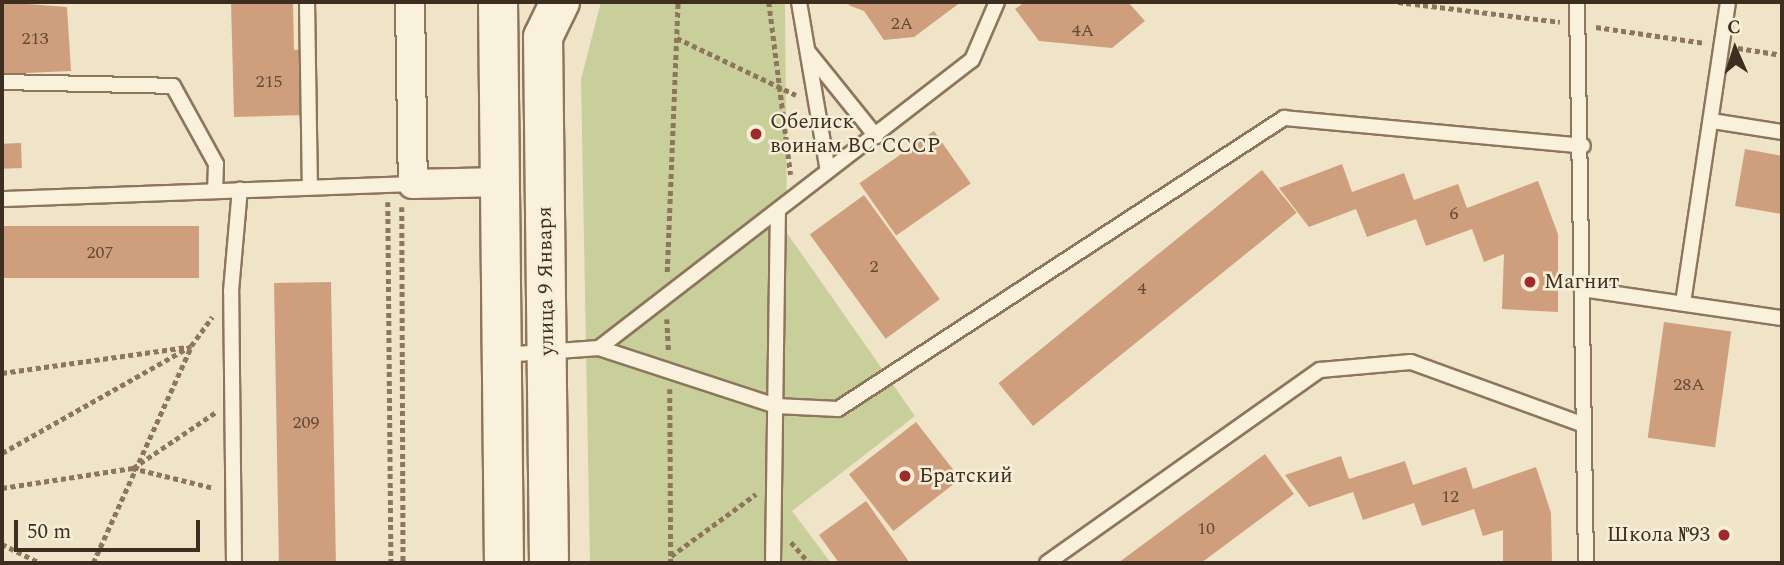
<!DOCTYPE html>
<html>
<head>
<meta charset="utf-8">
<style>
  body { margin:0 }
  #map { position:relative; width:1784px; height:565px; overflow:hidden; background:#f0e4c8; font-family:Spectral,serif }
  div>[style] { position:absolute }
  .green>* { inset:0; background:#c9cf9b }
  .building>* { inset:0; background:#cf9f7d; transform-origin:0 0 }
  .path>* { height:4.5px; margin-top:-2.25px; transform-origin:0; background:repeating-linear-gradient(90deg,#8d765c 0 5px,transparent 0 8.5px) }
  .roads { filter:drop-shadow(2px 0 #8d765c) drop-shadow(-2px 0 #8d765c) drop-shadow(0 2px #8d765c) drop-shadow(0 -2px #8d765c) }
  .service>* { height:14px; margin:-7px; padding:0 7px; transform-origin:7px; border-radius:7px; background:#faf1dc }
  .minor>* { height:28px; margin:-14px; padding:0 14px; transform-origin:14px; border-radius:14px; background:#faf1dc }
  .secondary>* { height:38px; margin:-19px; padding:0 19px; transform-origin:19px; border-radius:19px; background:#faf1dc }
  .dots>* { width:19px; height:19px; translate:-50% -50%; box-sizing:border-box; border:4px solid #f7eed8; border-radius:50% }
  span { translate:-50% -50%; white-space:nowrap; text-align:center; line-height:1.15; -webkit-text-stroke:5px #f7eed8; paint-order:stroke }
  .number-label { font-size:18px; color:#624a37 }
  .number-label span { -webkit-text-stroke-width:0 }
  .poi-label { font-size:21px; color:#3d2e20 }
  .left { translate:0 -50%; text-align:left }
  .right { translate:-100% -50%; text-align:right }
  .street-label { font-size:21px; color:#3d2e20 }
  .frame { position:absolute; inset:0; border:4px solid #3d2e20; pointer-events:none }
  .north { position:absolute; left:1700px; top:14px; width:70px; height:70px; -webkit-text-stroke:5px #f7eed8; paint-order:stroke; rotate:357deg; font-size:19px; font-weight:700; line-height:28px; text-align:center; color:#3d2e20 }
  .north::after { content:''; display:block; margin:auto; width:24px; height:32px; background:#3d2e20; clip-path:polygon(50% 0,100% 100%,50% 72%,0 100%) }
  .scale { position:absolute; left:14px; top:520px; width:186px; height:32px; box-sizing:border-box; border:4px solid #3d2e20; border-top:0; padding-left:9px; font-size:21px; line-height:24px; white-space:nowrap; color:#3d2e20; -webkit-text-stroke:5px #f7eed8; paint-order:stroke }
</style>
</head>
<body>
<div id="map">
  <div class="green">
    <i style="clip-path:polygon(601px 2px,785px 2px,787px 233px,915px 416px,792px 511px,831px 563px,590px 563px,581px 79px)"></i>
  </div>
  <div class="building">
    <i style="clip-path:polygon(2px 2px,67px 7px,71px 71px,2px 74px)"></i>
    <i style="clip-path:polygon(231px 2px,293px 2px,294px 50px,304px 49px,306px 115px,234px 117px)"></i>
    <i style="clip-path:polygon(854px 2px,961px 2px,914px 37px,884px 40px,864px 11px,848px 5px)"></i>
    <i style="clip-path:polygon(1025px 2px,1128px 2px,1145px 21px,1112px 48px,1039px 41px,1015px 9px)"></i>
    <i style="left:934px;top:131px;width:64px;height:91px;rotate:55deg"></i>
    <i style="left:21px;top:143px;width:25px;height:19px;rotate:88deg"></i>
    <i style="clip-path:polygon(1745px 149px,1782px 156px,1782px 214px,1735px 206px)"></i>
    <i style="clip-path:polygon(1342px 164px,1352px 192px,1404px 173px,1414px 200px,1458px 184px,1467px 208px,1538px 181px,1558px 234px,1558px 312px,1502px 309px,1504px 254px,1484px 262px,1472px 229px,1426px 246px,1416px 219px,1367px 237px,1356px 209px,1309px 227px,1279px 188px)"></i>
    <i style="left:1262px;top:170px;width:55px;height:339px;rotate:51deg"></i>
    <i style="left:864px;top:195px;width:129px;height:67px;rotate:54deg"></i>
    <i style="left:199px;top:226px;width:52px;height:197px;rotate:90deg"></i>
    <i style="left:331px;top:282px;width:281px;height:57px;rotate:89deg"></i>
    <i style="left:1664px;top:322px;width:68px;height:117px;rotate:8deg"></i>
    <i style="left:916px;top:422px;width:72px;height:85px;rotate:52deg"></i>
    <i style="clip-path:polygon(1265px 454px,1294px 494px,1201px 563px,1118px 563px)"></i>
    <i style="clip-path:polygon(1341px 456px,1349px 479px,1405px 461px,1413px 485px,1466px 467px,1473px 489px,1536px 467px,1551px 513px,1552px 563px,1503px 563px,1503px 530px,1483px 536px,1474px 509px,1422px 526px,1414px 503px,1363px 520px,1353px 492px,1309px 507px,1285px 475px)"></i>
    <i style="clip-path:polygon(866px 501px,910px 563px,839px 563px,819px 535px)"></i>
  </div>
  <div class="path">
    <i style="left:769px;top:2px;width:174px;rotate:82.8deg"></i>
    <i style="left:1398px;top:2px;width:163px;rotate:7deg"></i>
    <i style="left:1596px;top:27px;width:110px;rotate:8.4deg"></i>
    <i style="left:677px;top:38px;width:132px;rotate:25.6deg"></i>
    <i style="left:1738px;top:48px;width:45px;rotate:9deg"></i>
    <i style="left:388px;top:202px;width:361px;rotate:89.5deg"></i>
    <i style="left:402px;top:207px;width:356px;rotate:89.8deg"></i>
    <i style="left:667px;top:272px;width:270px;rotate:-87.7deg"></i>
    <i style="left:667px;top:319px;width:33px;rotate:87deg"></i>
    <i style="left:2px;top:373px;width:187px;rotate:-8deg"></i>
    <i style="left:670px;top:389px;width:174px;rotate:89.7deg"></i>
    <i style="left:2px;top:453px;width:217px;rotate:-29.5deg"></i>
    <i style="left:191px;top:346px;width:36px;rotate:-54deg"></i>
    <i style="left:133px;top:468px;width:100px;rotate:-34deg"></i>
    <i style="left:2px;top:488px;width:132px;rotate:-8.7deg"></i>
    <i style="left:132px;top:468px;width:84px;rotate:13.7deg"></i>
    <i style="left:791px;top:542px;width:28px;rotate:49deg"></i>
    <i style="left:2px;top:544px;width:42px;rotate:26.6deg"></i>
    <i style="left:671px;top:556px;width:105px;rotate:-36.1deg"></i>
    <i style="left:93px;top:563px;width:237px;rotate:-65.6deg"></i>
  </div>
  <div class="roads">
    <div class="service">
      <i style="left:307px;top:2px;width:185px;rotate:89.1deg"></i>
      <i style="left:799px;top:2px;width:171px;rotate:80.3deg"></i>
      <i style="left:1577px;top:2px;width:561px;rotate:89.08deg"></i>
      <i style="left:809px;top:53px;width:107px;rotate:51.1deg"></i>
      <i style="left:2px;top:82px;width:171px;rotate:1.3deg"></i>
      <i style="left:173px;top:86px;width:89px;rotate:61.1deg"></i>
      <i style="left:216px;top:164px;width:27px;rotate:92deg"></i>
      <i style="left:1712px;top:121px;width:71px;rotate:8.9deg"></i>
      <i style="left:2px;top:199px;width:411px;rotate:-2.1deg"></i>
      <i style="left:1582px;top:289px;width:202px;rotate:8.3deg"></i>
      <i style="left:1683px;top:303px;width:304px;rotate:-81.5deg"></i>
      <i style="left:599px;top:348px;width:471px;rotate:-37.7deg"></i>
      <i style="left:972px;top:60px;width:63px;rotate:-66.7deg"></i>
      <i style="left:503px;top:355px;width:96px;rotate:-4.2deg"></i>
      <i style="left:599px;top:348px;width:186px;rotate:18.1deg"></i>
      <i style="left:776px;top:406px;width:62px;rotate:2.8deg"></i>
      <i style="left:838px;top:409px;width:533px;rotate:-33.12deg"></i>
      <i style="left:1284px;top:118px;width:300px;rotate:5.3deg"></i>
      <i style="left:234px;top:563px;width:272px;rotate:-90.6deg"></i>
      <i style="left:231px;top:291px;width:102px;rotate:-85deg"></i>
      <i style="left:773px;top:563px;width:352px;rotate:-89.2deg"></i>
      <i style="left:1047px;top:563px;width:334px;rotate:-35.3deg"></i>
      <i style="left:1320px;top:370px;width:91px;rotate:-5deg"></i>
      <i style="left:1411px;top:362px;width:184px;rotate:20deg"></i>
    </div>
    <div class="minor">
      <i style="left:410px;top:2px;width:182px;rotate:89.1deg"></i>
      <i style="left:413px;top:184px;width:87px;rotate:-1.3deg"></i>
    </div>
    <div class="secondary">
      <i style="left:498px;top:2px;width:561px;rotate:89.39deg"></i>
      <i style="left:549px;top:563px;width:526px;rotate:-90.65deg"></i>
      <i style="left:543px;top:37px;width:39px;rotate:-64deg"></i>
    </div>
  </div>
  <div class="dots">
    <i style="left:756px;top:134px;background:#9e2a2b"></i>
    <i style="left:1530px;top:282px;background:#9e2a2b"></i>
    <i style="left:905px;top:476px;background:#9e2a2b"></i>
    <i style="left:1724px;top:535px;background:#9e2a2b"></i>
  </div>
  <div class="number-label">
    <span style="left:902px;top:24px">2А</span>
    <span style="left:1083px;top:31px">4А</span>
    <span style="left:35px;top:39px">213</span>
    <span style="left:269px;top:82px">215</span>
    <span style="left:1454px;top:214px">6</span>
    <span style="left:100px;top:253px">207</span>
    <span style="left:874px;top:267px">2</span>
    <span style="left:1142px;top:289px">4</span>
    <span style="left:1689px;top:385px">28А</span>
    <span style="left:306px;top:423px">209</span>
    <span style="left:1450px;top:497px">12</span>
    <span style="left:1206px;top:529px">10</span>
  </div>
  <div class="poi-label">
    <span class="left" style="left:770px;top:134px">Обелиск<br>воинам ВС СССР</span>
    <span class="left" style="left:1544px;top:282px">Магнит</span>
    <span class="left" style="left:919px;top:476px">Братский</span>
    <span class="right" style="left:1710px;top:535px">Школа №93</span>
  </div>
  <div class="street-label">
    <span style="left:546px;top:281px;rotate:-91deg">улица 9 Января</span>
  </div>
  <div class="frame"></div>
  <div class="north">С</div>
  <div class="scale">50 m</div>
</div>
</body>
</html>
